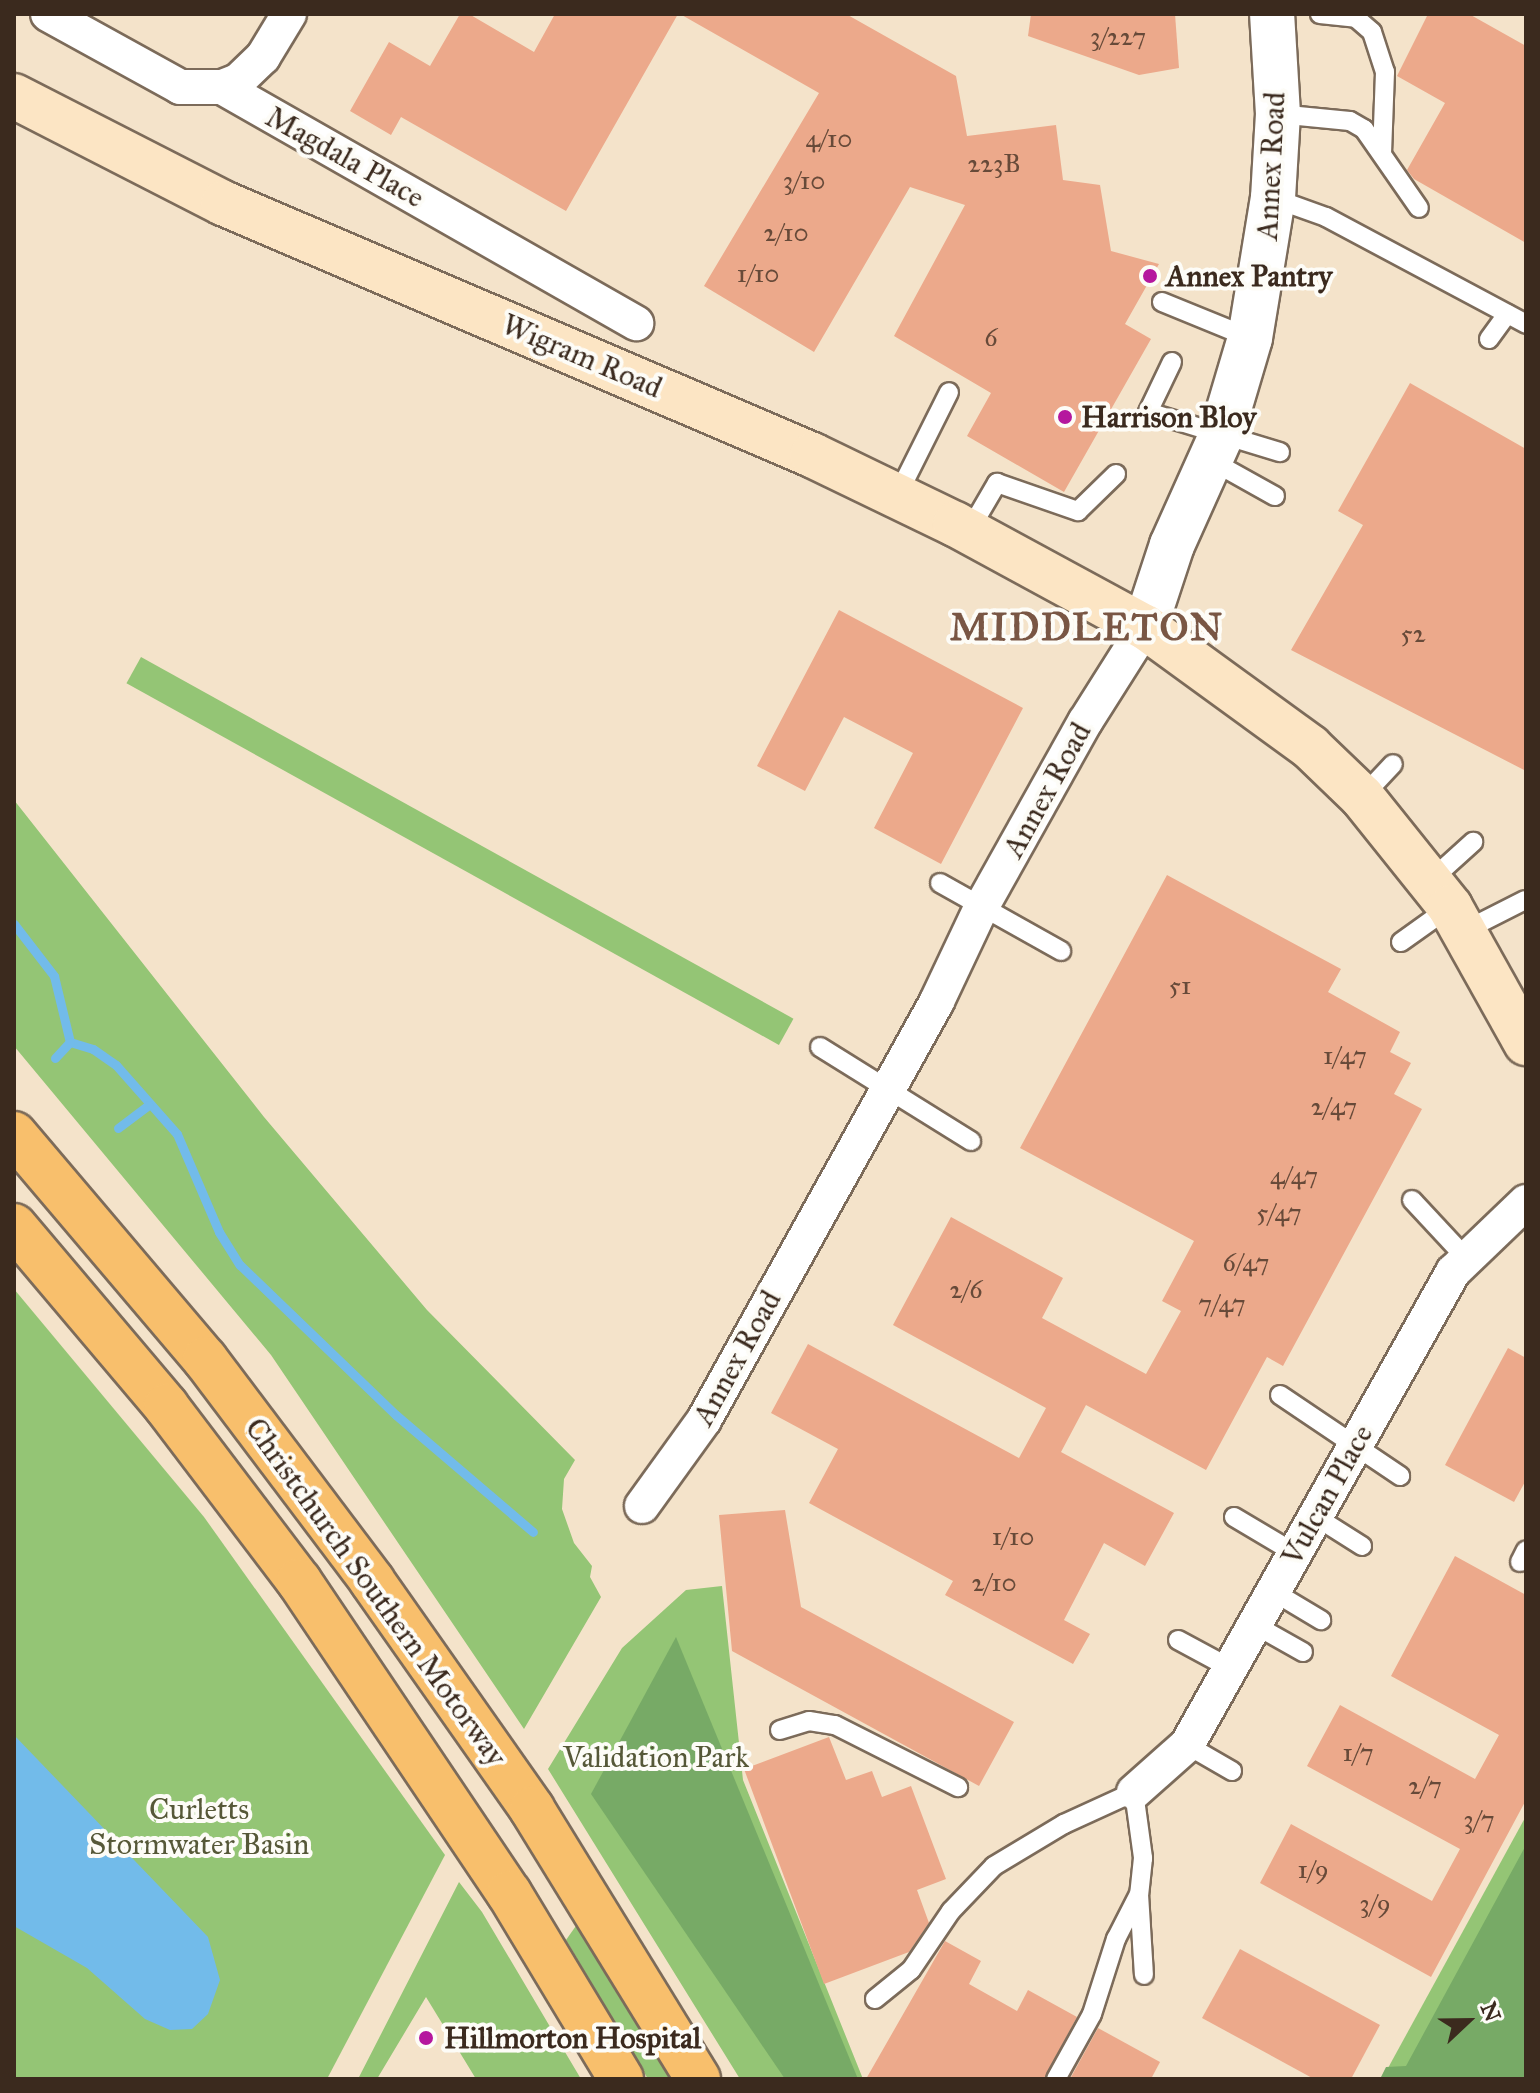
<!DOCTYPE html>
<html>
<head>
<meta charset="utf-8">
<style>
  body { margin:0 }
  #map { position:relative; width:1540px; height:2093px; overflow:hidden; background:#f4e3ca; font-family:"IM FELL Great Primer",serif }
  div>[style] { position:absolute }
  .green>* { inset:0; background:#94c575; transform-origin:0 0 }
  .forest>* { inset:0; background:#7a6 }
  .water>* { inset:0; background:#72bbea }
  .stream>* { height:9px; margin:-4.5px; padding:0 4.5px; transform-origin:4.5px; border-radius:4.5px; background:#72bbea }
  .building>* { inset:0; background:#eca98b }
  .roads { filter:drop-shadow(2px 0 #7c6b5a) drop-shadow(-2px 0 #7c6b5a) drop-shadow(0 2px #7c6b5a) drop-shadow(0 -2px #7c6b5a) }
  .service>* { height:18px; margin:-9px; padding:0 9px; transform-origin:9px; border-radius:9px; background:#fff }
  .minor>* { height:34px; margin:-17px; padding:0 17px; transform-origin:17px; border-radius:17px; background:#fff }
  .tertiary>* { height:44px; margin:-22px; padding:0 22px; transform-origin:22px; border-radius:22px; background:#fff }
  .secondary>* { height:44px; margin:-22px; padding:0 22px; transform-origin:22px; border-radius:22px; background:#fce5c4 }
  .motorway>* { height:44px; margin:-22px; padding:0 22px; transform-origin:22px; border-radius:22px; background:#f8bf6c }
  .dots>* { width:22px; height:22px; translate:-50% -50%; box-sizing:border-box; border:4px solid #fdfcf7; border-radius:50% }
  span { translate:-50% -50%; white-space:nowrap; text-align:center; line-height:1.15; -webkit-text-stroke:8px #fdfcf7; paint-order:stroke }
  .number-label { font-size:26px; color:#674a39 }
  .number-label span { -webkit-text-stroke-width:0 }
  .street-label { font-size:30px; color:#3b2a1e }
  .poi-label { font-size:30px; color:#3b2a1e; font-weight:700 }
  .left { translate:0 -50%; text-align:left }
  .park-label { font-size:30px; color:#565838 }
  .district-label { font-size:38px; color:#795644; font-weight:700; letter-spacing:2px }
  .frame { position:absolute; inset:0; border:16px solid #3b2a1e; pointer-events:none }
  .north { position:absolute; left:1428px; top:1981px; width:80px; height:80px; -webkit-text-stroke:6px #fdfcf7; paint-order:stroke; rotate:68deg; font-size:22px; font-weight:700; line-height:32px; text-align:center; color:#3b2a1e }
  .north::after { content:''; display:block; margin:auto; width:28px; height:36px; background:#3b2a1e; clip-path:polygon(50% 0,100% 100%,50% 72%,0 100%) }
</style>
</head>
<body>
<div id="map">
  <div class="green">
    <i style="left:141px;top:657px;width:746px;height:30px;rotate:29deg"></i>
    <i style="clip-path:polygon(14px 800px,264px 1117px,427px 1310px,575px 1460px,564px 1479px,562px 1509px,574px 1543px,592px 1566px,590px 1577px,601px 1597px,524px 1729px,271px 1355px,14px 1046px)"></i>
    <i style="clip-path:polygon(14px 1289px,204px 1517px,445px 1855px,327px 2079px,14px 2079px)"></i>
    <i style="clip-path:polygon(722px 1586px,743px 1780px,863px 2079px,740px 2079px,548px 1769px,622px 1648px,686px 1590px)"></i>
    <i style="clip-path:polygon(1526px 1816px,1526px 2079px,1382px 2079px)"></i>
    <i style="clip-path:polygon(459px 1882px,482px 1912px,581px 2079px,476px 2079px,426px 1997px,377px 2079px,358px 2079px)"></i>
    <i style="clip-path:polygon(578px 1923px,672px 2079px,648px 2079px,566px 1940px)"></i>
  </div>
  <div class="forest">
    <i style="clip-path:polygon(676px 1637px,858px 2079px,785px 2079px,591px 1794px)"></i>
    <i style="clip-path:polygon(1526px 1845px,1526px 2079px,1380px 2079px,1386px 2067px,1406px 2066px)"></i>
  </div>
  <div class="water">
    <i style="clip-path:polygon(14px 1735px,208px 1937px,220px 1980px,208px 2014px,192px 2029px,170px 2030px,145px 2019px,87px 1968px,14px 1926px)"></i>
  </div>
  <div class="stream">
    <i style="left:14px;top:924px;width:66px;rotate:52.4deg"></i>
    <i style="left:54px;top:976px;width:68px;rotate:76.4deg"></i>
    <i style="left:70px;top:1042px;width:24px;rotate:17deg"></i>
    <i style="left:93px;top:1049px;width:28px;rotate:35deg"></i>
    <i style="left:116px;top:1065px;width:92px;rotate:48.5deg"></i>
    <i style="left:177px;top:1134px;width:107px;rotate:66.8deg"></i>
    <i style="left:219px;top:1232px;width:39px;rotate:58deg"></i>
    <i style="left:240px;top:1265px;width:216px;rotate:43.9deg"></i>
    <i style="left:396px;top:1415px;width:180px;rotate:40.5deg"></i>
    <i style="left:55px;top:1058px;width:22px;rotate:-47deg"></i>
    <i style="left:118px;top:1128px;width:38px;rotate:-37deg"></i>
  </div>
  <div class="building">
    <i style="clip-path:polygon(460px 14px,469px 14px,534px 52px,555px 14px,678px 14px,566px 211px,401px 117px,391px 135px,350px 111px,389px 42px,430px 66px)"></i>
    <i style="clip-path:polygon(680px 14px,846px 14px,956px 76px,967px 136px,1056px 125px,1063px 180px,1100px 185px,1111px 251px,1159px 264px,1125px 324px,1151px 339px,1064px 492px,967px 436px,991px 393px,894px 336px,965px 205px,910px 187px,814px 352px,704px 286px,819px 93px)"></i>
    <i style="clip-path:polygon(1031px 14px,1175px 14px,1179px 68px,1139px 75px,1028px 36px)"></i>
    <i style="clip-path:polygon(1428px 14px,1469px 14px,1526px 46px,1526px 243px,1414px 179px,1407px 170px,1445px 103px,1397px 76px)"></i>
    <i style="clip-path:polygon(1410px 383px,1526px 449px,1526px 771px,1291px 650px,1363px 525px,1338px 511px)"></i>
    <i style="clip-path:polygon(839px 610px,1023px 708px,941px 864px,874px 828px,913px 753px,844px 717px,805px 791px,757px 766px)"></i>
    <i style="clip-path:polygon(1167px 875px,1341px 969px,1328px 992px,1400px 1032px,1390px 1052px,1411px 1063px,1394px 1094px,1422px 1109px,1283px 1366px,1267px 1357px,1206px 1470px,1086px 1405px,1061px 1452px,1174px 1513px,1145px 1566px,1104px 1543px,1064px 1620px,1090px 1634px,1073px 1664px,945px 1595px,953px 1581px,809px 1503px,838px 1449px,771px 1413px,808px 1344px,1019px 1458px,1046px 1408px,893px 1325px,951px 1217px,1063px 1278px,1042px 1318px,1146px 1374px,1181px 1311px,1162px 1301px,1194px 1241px,1020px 1148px)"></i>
    <i style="clip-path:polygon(1508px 1348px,1526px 1358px,1526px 1480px,1514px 1502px,1445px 1465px)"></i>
    <i style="clip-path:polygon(785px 1510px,801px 1607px,1014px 1722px,979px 1786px,732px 1651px,719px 1515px)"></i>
    <i style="clip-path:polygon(1455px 1556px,1526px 1595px,1526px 1800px,1431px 1977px,1260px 1883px,1291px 1824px,1432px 1901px,1460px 1849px,1307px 1766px,1340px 1705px,1475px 1779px,1499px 1735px,1391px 1676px)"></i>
    <i style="clip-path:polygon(829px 1737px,846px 1780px,872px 1771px,882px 1797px,911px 1786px,946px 1879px,917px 1890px,929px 1923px,909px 1952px,824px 1984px,744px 1769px)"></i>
    <i style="clip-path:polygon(945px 1941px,981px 1961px,969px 1984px,1017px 2011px,1028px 1990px,1077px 2017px,1044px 2079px,866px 2079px)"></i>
    <i style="clip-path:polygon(1240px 1949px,1380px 2025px,1351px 2079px,1314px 2079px,1202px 2018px)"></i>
    <i style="clip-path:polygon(1098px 2028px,1160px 2062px,1151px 2079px,1070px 2079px)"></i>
  </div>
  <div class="roads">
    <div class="service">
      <i style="left:1320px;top:14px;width:36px;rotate:6deg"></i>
      <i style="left:1356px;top:18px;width:21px;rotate:41deg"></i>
      <i style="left:1372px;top:32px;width:42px;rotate:72deg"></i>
      <i style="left:1385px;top:72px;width:82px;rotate:92.1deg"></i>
      <i style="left:1278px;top:114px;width:72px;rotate:5.6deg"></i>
      <i style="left:1350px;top:121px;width:16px;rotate:30deg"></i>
      <i style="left:1364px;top:129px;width:96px;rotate:55.2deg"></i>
      <i style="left:1273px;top:198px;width:56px;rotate:19.7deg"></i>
      <i style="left:1326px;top:217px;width:227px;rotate:28.1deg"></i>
      <i style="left:1162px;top:302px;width:95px;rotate:22.2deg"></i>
      <i style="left:1489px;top:339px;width:31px;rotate:-54deg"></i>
      <i style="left:1172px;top:362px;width:55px;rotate:115.6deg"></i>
      <i style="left:1148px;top:412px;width:138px;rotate:16.9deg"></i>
      <i style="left:1212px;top:461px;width:72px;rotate:29.1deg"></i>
      <i style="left:897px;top:496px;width:116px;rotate:-63.4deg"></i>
      <i style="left:969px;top:531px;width:56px;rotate:-59.7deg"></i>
      <i style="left:997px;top:483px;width:86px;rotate:19.1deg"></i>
      <i style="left:1078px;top:511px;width:53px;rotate:-44.2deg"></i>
      <i style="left:1362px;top:797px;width:45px;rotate:-46.8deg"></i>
      <i style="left:1431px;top:880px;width:57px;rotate:-42.1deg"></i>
      <i style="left:940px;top:883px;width:139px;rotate:29.3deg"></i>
      <i style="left:1464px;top:931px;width:68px;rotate:-26.9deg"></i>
      <i style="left:1401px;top:942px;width:60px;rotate:-35.5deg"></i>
      <i style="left:820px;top:1047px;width:178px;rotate:31.9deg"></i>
      <i style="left:1412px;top:1200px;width:78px;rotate:47.1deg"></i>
      <i style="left:1280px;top:1395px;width:145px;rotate:34deg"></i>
      <i style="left:1313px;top:1515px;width:58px;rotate:32.3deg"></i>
      <i style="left:1234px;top:1517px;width:69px;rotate:30.7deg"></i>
      <i style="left:1520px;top:1562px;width:13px;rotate:-63deg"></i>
      <i style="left:1274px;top:1592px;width:55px;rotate:30.8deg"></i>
      <i style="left:1255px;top:1625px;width:55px;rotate:29.4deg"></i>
      <i style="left:1178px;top:1640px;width:59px;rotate:28.3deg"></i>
      <i style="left:780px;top:1730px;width:30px;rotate:-17deg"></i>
      <i style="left:809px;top:1721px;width:26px;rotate:9deg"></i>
      <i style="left:835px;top:1725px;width:138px;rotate:26.8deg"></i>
      <i style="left:1187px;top:1745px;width:52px;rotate:30deg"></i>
      <i style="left:875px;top:1999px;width:46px;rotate:-38.9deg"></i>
      <i style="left:911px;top:1970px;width:71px;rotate:-55.9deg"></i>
      <i style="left:951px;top:1911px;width:62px;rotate:-46.3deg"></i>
      <i style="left:994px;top:1866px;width:82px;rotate:-31deg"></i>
      <i style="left:1064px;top:1824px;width:77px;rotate:-24.6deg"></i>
      <i style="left:1134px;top:1792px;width:67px;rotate:82.2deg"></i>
      <i style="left:1143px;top:1858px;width:36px;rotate:96deg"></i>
      <i style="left:1139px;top:1894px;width:81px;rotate:86.5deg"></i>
      <i style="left:1056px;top:2079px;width:74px;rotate:-61deg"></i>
      <i style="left:1092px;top:2014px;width:79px;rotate:-72.3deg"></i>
      <i style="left:1116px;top:1939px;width:48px;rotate:-62.9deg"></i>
    </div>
    <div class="minor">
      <i style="left:48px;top:14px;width:151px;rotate:28.9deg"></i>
      <i style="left:180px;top:87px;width:42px"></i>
      <i style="left:222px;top:87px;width:477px;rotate:29.7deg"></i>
      <i style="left:222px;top:87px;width:17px;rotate:-21deg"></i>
      <i style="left:238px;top:81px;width:35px;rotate:-44deg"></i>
      <i style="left:263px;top:57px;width:50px;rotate:-58.8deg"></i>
      <i style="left:642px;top:1506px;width:106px;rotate:-54.2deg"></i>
      <i style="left:704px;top:1420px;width:479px;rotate:-60.9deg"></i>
      <i style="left:937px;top:1001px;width:105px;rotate:-64.7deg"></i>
      <i style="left:982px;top:906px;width:211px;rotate:-60.8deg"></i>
      <i style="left:1085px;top:722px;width:112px;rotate:-57.7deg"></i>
      <i style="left:1134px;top:1792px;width:71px;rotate:-41.6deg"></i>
      <i style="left:1187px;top:1745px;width:543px;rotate:-60.65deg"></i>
      <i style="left:1453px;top:1272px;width:101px;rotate:-43.8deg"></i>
    </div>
    <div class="tertiary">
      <i style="left:1145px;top:627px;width:86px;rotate:-71.8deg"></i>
      <i style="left:1172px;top:545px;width:120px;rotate:-65.8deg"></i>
      <i style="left:1221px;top:436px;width:102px;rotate:-73.5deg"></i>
      <i style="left:1250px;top:338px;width:142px;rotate:-80.7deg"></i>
      <i style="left:1273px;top:198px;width:84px;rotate:-86.6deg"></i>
      <i style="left:1278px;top:114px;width:100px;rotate:-93.4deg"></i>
    </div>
    <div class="secondary">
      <i style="left:14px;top:96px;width:235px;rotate:27.1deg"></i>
      <i style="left:223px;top:203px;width:641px;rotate:23.16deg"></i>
      <i style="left:812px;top:455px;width:159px;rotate:25.8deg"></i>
      <i style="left:955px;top:524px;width:216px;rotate:28.5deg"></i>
      <i style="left:1145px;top:627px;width:204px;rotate:36deg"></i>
      <i style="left:1310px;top:747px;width:72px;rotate:43.9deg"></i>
      <i style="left:1362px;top:797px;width:141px;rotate:51.3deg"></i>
      <i style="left:1450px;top:907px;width:156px;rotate:60.8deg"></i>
    </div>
    <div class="motorway">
      <i style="left:14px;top:1134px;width:295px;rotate:49.7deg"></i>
      <i style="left:205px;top:1359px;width:278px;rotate:53deg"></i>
      <i style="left:372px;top:1581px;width:279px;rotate:54.9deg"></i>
      <i style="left:532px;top:1809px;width:317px;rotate:58.4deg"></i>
      <i style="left:14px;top:1226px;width:236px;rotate:49.8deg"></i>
      <i style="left:166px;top:1406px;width:220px;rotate:52.8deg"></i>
      <i style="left:299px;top:1581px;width:376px;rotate:56.1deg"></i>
      <i style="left:509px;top:1893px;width:217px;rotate:58.9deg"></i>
    </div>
  </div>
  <div class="dots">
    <i style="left:1150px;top:276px;background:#b5179e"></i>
    <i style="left:1065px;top:417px;background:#b5179e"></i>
    <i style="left:426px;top:2038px;background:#b5179e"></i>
  </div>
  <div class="number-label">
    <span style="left:1118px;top:37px">3/227</span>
    <span style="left:829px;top:139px">4/10</span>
    <span style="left:994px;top:164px">223B</span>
    <span style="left:804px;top:181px">3/10</span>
    <span style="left:786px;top:233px">2/10</span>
    <span style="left:758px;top:274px">1/10</span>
    <span style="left:991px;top:338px">6</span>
    <span style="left:1413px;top:634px">52</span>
    <span style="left:1180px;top:986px">51</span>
    <span style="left:1345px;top:1056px">1/47</span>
    <span style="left:1334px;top:1107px">2/47</span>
    <span style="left:1294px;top:1176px">4/47</span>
    <span style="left:1279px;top:1213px">5/47</span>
    <span style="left:1246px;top:1263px">6/47</span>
    <span style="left:966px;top:1290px">2/6</span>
    <span style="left:1222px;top:1304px">7/47</span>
    <span style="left:1013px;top:1537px">1/10</span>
    <span style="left:994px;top:1583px">2/10</span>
    <span style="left:1358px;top:1753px">1/7</span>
    <span style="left:1425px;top:1786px">2/7</span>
    <span style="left:1479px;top:1820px">3/7</span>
    <span style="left:1313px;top:1870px">1/9</span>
    <span style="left:1375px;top:1904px">3/9</span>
  </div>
  <div class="street-label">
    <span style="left:345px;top:157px;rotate:29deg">Magdala Place</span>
    <span style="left:1271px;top:166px;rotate:-87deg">Annex Road</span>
    <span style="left:582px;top:356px;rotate:23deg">Wigram Road</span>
    <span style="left:1047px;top:790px;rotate:-61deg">Annex Road</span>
    <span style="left:737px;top:1358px;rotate:-61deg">Annex Road</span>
    <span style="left:1327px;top:1495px;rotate:-61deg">Vulcan Place</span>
    <span style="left:376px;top:1592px;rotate:54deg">Christchurch Southern Motorway</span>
  </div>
  <div class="poi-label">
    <span class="left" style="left:1166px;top:276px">Annex Pantry</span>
    <span class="left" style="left:1081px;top:417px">Harrison Bloy</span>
    <span class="left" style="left:444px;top:2038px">Hillmorton Hospital</span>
  </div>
  <div class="park-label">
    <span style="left:656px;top:1757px">Validation Park</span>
    <span style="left:199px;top:1826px">Curletts<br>Stormwater Basin</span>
  </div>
  <div class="district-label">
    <span style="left:1087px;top:628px">MIDDLETON</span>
  </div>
  <div class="frame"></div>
  <div class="north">N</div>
</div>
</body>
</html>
